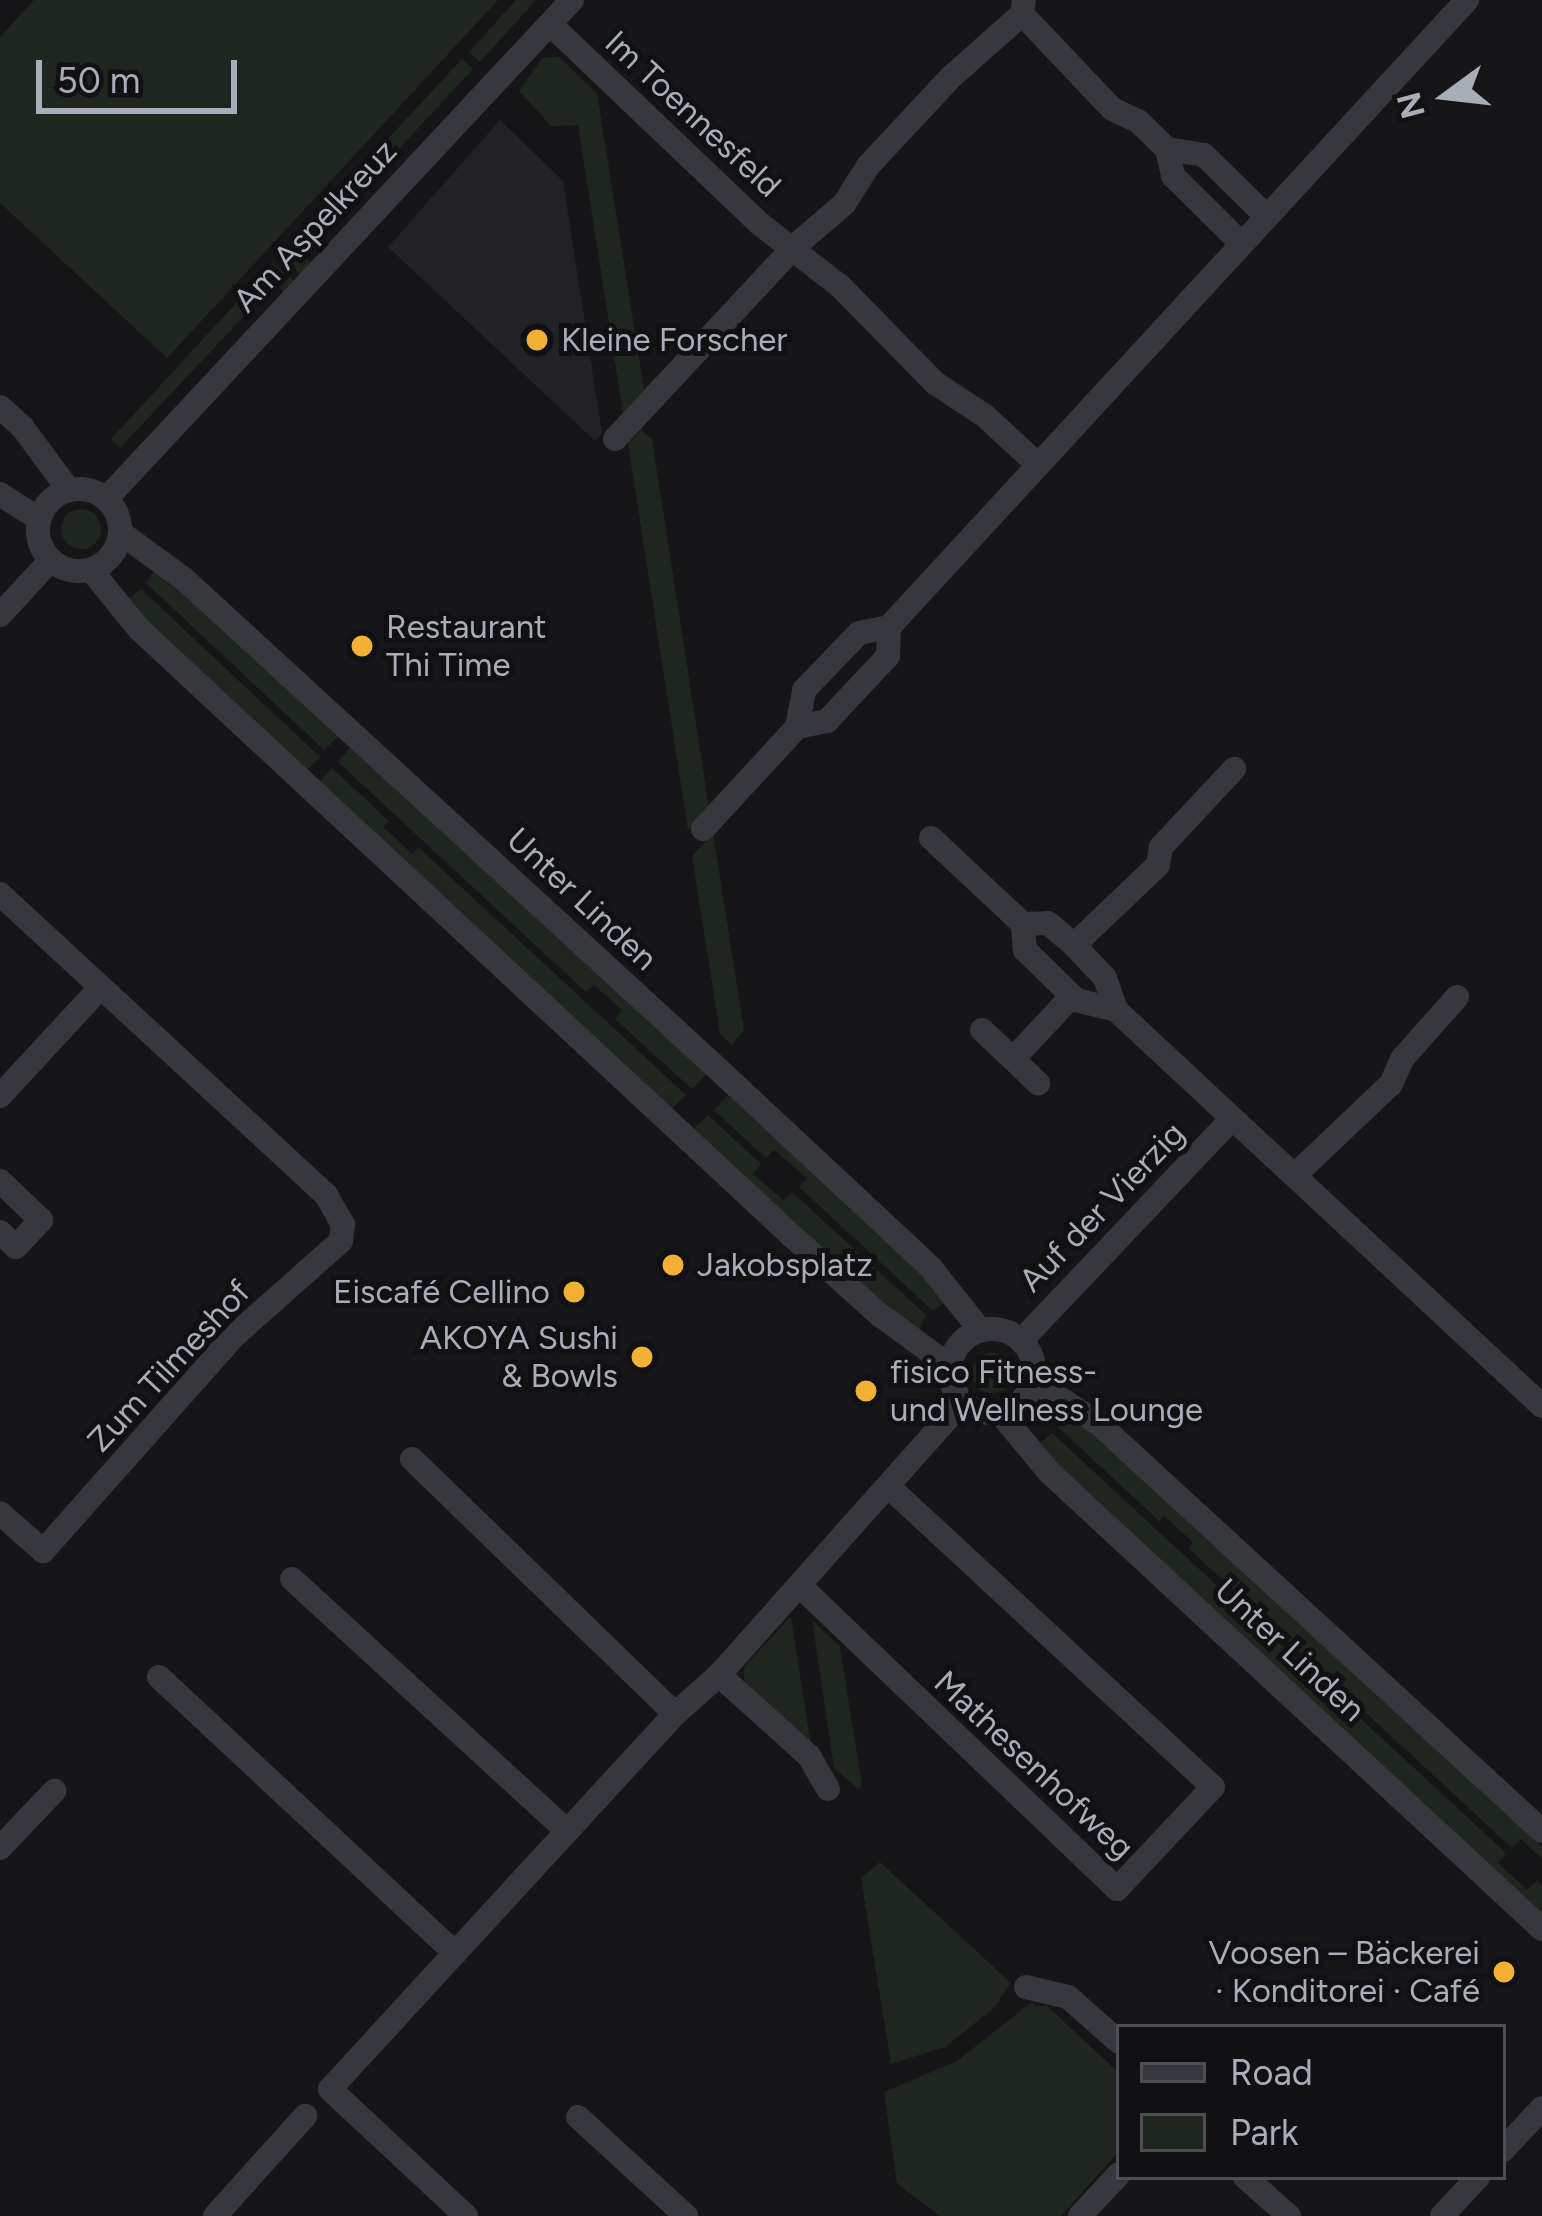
<!DOCTYPE html>
<html>
<head>
<meta charset="utf-8">
<style>
  body { margin:0 }
  #map { position:relative; width:1542px; height:2216px; overflow:hidden; background:#161618; font-family:Figtree,sans-serif }
  div>[style] { position:absolute }
  .built>* { inset:0; background:#222225 }
  .green>* { inset:0; background:#1e261f }
  .round { border-radius:50% }
  .street>* { height:24px; margin:-12px; padding:0 12px; transform-origin:12px; border-radius:12px; background:#37383d }
  .street>.ring { margin:-12px; padding:0; box-sizing:content-box; background:none; border:24px solid #37383d; border-radius:50% }
  .dots>* { width:33px; height:33px; translate:-50% -50%; box-sizing:border-box; border:6px solid #111113; border-radius:50% }
  span { translate:-50% -50%; white-space:nowrap; text-align:center; line-height:1.15; -webkit-text-stroke:10px #111113; paint-order:stroke }
  .street-label { font-size:33px; color:#a8adb8 }
  .poi-label { font-size:33px; color:#a8adb8 }
  .left { translate:0 -50%; text-align:left }
  .right { translate:-100% -50%; text-align:right }
  .legend { position:absolute; left:1116px; top:2024px; width:390px; height:156px; box-sizing:border-box; background:#111113; border:3px solid #4d4f55; margin:0; padding:15px 21px; list-style:none; font-size:36px; color:#a8adb8 }
  .legend li { display:flex; align-items:center; gap:24px; height:60px }
  .legend b { width:60px; border:3px solid #4d4f55 }
  .north { position:absolute; left:1386px; top:36px; width:120px; height:120px; -webkit-text-stroke:9px #111113; paint-order:stroke; rotate:255deg; font-size:33px; font-weight:700; line-height:48px; text-align:center; color:#a8adb8 }
  .north::after { content:''; display:block; margin:auto; width:42px; height:54px; background:#a8adb8; clip-path:polygon(50% 0,100% 100%,50% 72%,0 100%) }
  .scale { position:absolute; left:36px; top:60px; width:201px; height:54px; box-sizing:border-box; border:6px solid #a8adb8; border-top:0; padding-left:15px; font-size:36px; line-height:42px; white-space:nowrap; color:#a8adb8; -webkit-text-stroke:9px #111113; paint-order:stroke }
</style>
</head>
<body>
<div id="map">
  <div class="built">
    <i style="clip-path:polygon(500px 120px,563px 181px,602px 433px,595px 441px,388px 247px)"></i>
  </div>
  <div class="green">
    <i style="clip-path:polygon(34px 0,498px 0,167px 358px,0 203px,0 37px)"></i>
    <i style="clip-path:polygon(516px 0,536px 0,480px 62px,469px 52px)"></i>
    <i style="clip-path:polygon(551px 57px,559px 57px,597px 93px,645px 396px,624px 419px,578px 125px,551px 126px,519px 91px,542px 58px)"></i>
    <i style="clip-path:polygon(462px 59px,473px 69px,301px 254px,313px 265px,303px 277px,280px 255px)"></i>
    <i style="clip-path:polygon(273px 263px,297px 284px,287px 294px,274px 284px,120px 448px,111px 439px)"></i>
    <i style="clip-path:polygon(641px 430px,652px 439px,709px 808px,688px 830px,628px 444px)"></i>
    <i class="round" style="left:61px;top:509px;width:40px;height:40px"></i>
    <i style="clip-path:polygon(155px 570px,170px 579px,341px 734px,324px 750px,146px 583px)"></i>
    <i style="clip-path:polygon(141px 589px,320px 757px,305px 772px,147px 626px,127px 600px)"></i>
    <i style="clip-path:polygon(352px 745px,708px 1073px,692px 1089px,615px 1019px,622px 1010px,594px 985px,586px 992px,338px 762px)"></i>
    <i style="clip-path:polygon(332px 768px,389px 821px,384px 827px,412px 854px,419px 848px,686px 1095px,670px 1111px,318px 784px)"></i>
    <i style="clip-path:polygon(713px 833px,744px 1030px,732px 1045px,720px 1034px,692px 856px)"></i>
    <i style="clip-path:polygon(730px 1093px,917px 1266px,946px 1302px,933px 1311px,799px 1187px,807px 1178px,774px 1150px,766px 1158px,714px 1110px)"></i>
    <i style="clip-path:polygon(708px 1115px,761px 1164px,753px 1174px,783px 1200px,792px 1192px,926px 1315px,918px 1333px,692px 1131px)"></i>
    <i class="round" style="left:972px;top:1353px;width:40px;height:40px"></i>
    <i style="clip-path:polygon(1068px 1414px,1101px 1438px,1542px 1847px,1542px 1859px,1521px 1839px,1512px 1848px,1188px 1548px,1193px 1542px,1164px 1516px,1159px 1521px,1058px 1427px)"></i>
    <i style="clip-path:polygon(1052px 1433px,1506px 1853px,1498px 1863px,1527px 1890px,1537px 1881px,1542px 1887px,1542px 1919px,1063px 1474px,1039px 1444px)"></i>
    <i style="clip-path:polygon(791px 1616px,811px 1746px,744px 1684px,744px 1667px)"></i>
    <i style="clip-path:polygon(812px 1620px,840px 1647px,862px 1785px,858px 1789px,834px 1768px)"></i>
    <i style="clip-path:polygon(880px 1862px,1011px 1983px,994px 2008px,945px 2047px,891px 2064px,861px 1878px)"></i>
    <i style="clip-path:polygon(1032px 2002px,1035px 2007px,1046px 2005px,1119px 2073px,1119px 2151px,1061px 2216px,940px 2216px,897px 2184px,884px 2092px,957px 2061px)"></i>
  </div>
  <div class="street">
    <i style="left:1022px;top:14px;width:131px;rotate:46.5deg"></i>
    <i style="left:1112px;top:109px;width:29px;rotate:25deg"></i>
    <i style="left:1138px;top:121px;width:40px;rotate:44deg"></i>
    <i style="left:1167px;top:149px;width:37px;rotate:9deg"></i>
    <i style="left:1204px;top:155px;width:87px;rotate:44.5deg"></i>
    <i style="left:550px;top:24px;width:290px;rotate:43.6deg"></i>
    <i style="left:760px;top:224px;width:101px;rotate:37.8deg"></i>
    <i style="left:840px;top:286px;width:136px;rotate:45.6deg"></i>
    <i style="left:935px;top:383px;width:60px;rotate:33.4deg"></i>
    <i style="left:985px;top:416px;width:69px;rotate:42.7deg"></i>
    <i style="left:1167px;top:149px;width:28px;rotate:77deg"></i>
    <i style="left:1173px;top:176px;width:95px;rotate:44.6deg"></i>
    <i style="left:0;top:407px;width:31px;rotate:42deg"></i>
    <i style="left:23px;top:428px;width:76px;rotate:53.6deg"></i>
    <i style="left:615px;top:439px;width:264px;rotate:-47deg"></i>
    <i style="left:795px;top:246px;width:65px;rotate:-40.6deg"></i>
    <i style="left:844px;top:204px;width:45px;rotate:-57.7deg"></i>
    <i style="left:868px;top:166px;width:120px;rotate:-47deg"></i>
    <i style="left:950px;top:78px;width:96px;rotate:-41.6deg"></i>
    <i style="left:1022px;top:14px;width:14px;rotate:-82deg"></i>
    <i class="ring" style="left:38px;top:489px;width:58px;height:58px"></i>
    <i style="left:0;top:494px;width:46px;rotate:32.7deg"></i>
    <i style="left:107px;top:498px;width:681px;rotate:-46.96deg"></i>
    <i style="left:121px;top:533px;width:78px;rotate:36.1deg"></i>
    <i style="left:184px;top:579px;width:726px;rotate:42.54deg"></i>
    <i style="left:719px;top:1070px;width:290px;rotate:43deg"></i>
    <i style="left:931px;top:1268px;width:80px;rotate:51.6deg"></i>
    <i style="left:91px;top:570px;width:76px;rotate:50.9deg"></i>
    <i style="left:139px;top:629px;width:890px;rotate:42.91deg"></i>
    <i style="left:791px;top:1235px;width:120px;rotate:42deg"></i>
    <i style="left:880px;top:1315px;width:88px;rotate:36.2deg"></i>
    <i style="left:0;top:615px;width:75px;rotate:-47.2deg"></i>
    <i style="left:797px;top:727px;width:38px;rotate:-79deg"></i>
    <i style="left:804px;top:690px;width:79px;rotate:-46deg"></i>
    <i style="left:859px;top:633px;width:31px;rotate:-11deg"></i>
    <i style="left:703px;top:829px;width:139px;rotate:-47.3deg"></i>
    <i style="left:797px;top:727px;width:31px;rotate:-11deg"></i>
    <i style="left:827px;top:721px;width:89px;rotate:-46.8deg"></i>
    <i style="left:888px;top:656px;width:29px;rotate:-88deg"></i>
    <i style="left:889px;top:627px;width:853px;rotate:-47.33deg"></i>
    <i style="left:931px;top:838px;width:126px;rotate:43.1deg"></i>
    <i style="left:1023px;top:924px;width:25px;rotate:-2deg"></i>
    <i style="left:1048px;top:923px;width:34px;rotate:40deg"></i>
    <i style="left:1074px;top:945px;width:45px;rotate:46.8deg"></i>
    <i style="left:1105px;top:978px;width:34px;rotate:71deg"></i>
    <i style="left:1116px;top:1010px;width:582px;rotate:42.91deg"></i>
    <i style="left:0;top:894px;width:444px;rotate:42.7deg"></i>
    <i style="left:326px;top:1195px;width:34px;rotate:60deg"></i>
    <i style="left:343px;top:1224px;width:17px;rotate:97deg"></i>
    <i style="left:341px;top:1241px;width:143px;rotate:138.4deg"></i>
    <i style="left:234px;top:1336px;width:288px;rotate:131.6deg"></i>
    <i style="left:43px;top:1551px;width:57px;rotate:-138.5deg"></i>
    <i style="left:1023px;top:924px;width:26px;rotate:86deg"></i>
    <i style="left:1025px;top:950px;width:71px;rotate:44.4deg"></i>
    <i style="left:1076px;top:1000px;width:41px;rotate:14deg"></i>
    <i style="left:1074px;top:945px;width:116px;rotate:-43.6deg"></i>
    <i style="left:1158px;top:865px;width:18px;rotate:-81deg"></i>
    <i style="left:1161px;top:847px;width:107px;rotate:-46.9deg"></i>
    <i style="left:982px;top:1030px;width:42px;rotate:43.1deg"></i>
    <i style="left:1013px;top:1059px;width:86px;rotate:-46.9deg"></i>
    <i style="left:1013px;top:1059px;width:35px;rotate:44deg"></i>
    <i style="left:0;top:1096px;width:147px;rotate:-47.2deg"></i>
    <i style="left:1295px;top:1175px;width:132px;rotate:-43.5deg"></i>
    <i style="left:1391px;top:1084px;width:27px;rotate:-66deg"></i>
    <i style="left:1402px;top:1059px;width:83px;rotate:-48.4deg"></i>
    <i style="left:0;top:1181px;width:57px;rotate:43.6deg"></i>
    <i style="left:41px;top:1220px;width:37px;rotate:133deg"></i>
    <i style="left:16px;top:1247px;width:22px;rotate:-137deg"></i>
    <i class="ring" style="left:950px;top:1329px;width:60px;height:60px"></i>
    <i style="left:1021px;top:1341px;width:306px;rotate:-46.5deg"></i>
    <i style="left:1033px;top:1381px;width:77px;rotate:32.9deg"></i>
    <i style="left:1098px;top:1423px;width:603px;rotate:42.58deg"></i>
    <i style="left:1000px;top:1413px;width:77px;rotate:50.3deg"></i>
    <i style="left:1049px;top:1472px;width:672px;rotate:42.83deg"></i>
    <i style="left:412px;top:1459px;width:366px;rotate:44.1deg"></i>
    <i style="left:292px;top:1579px;width:373px;rotate:42.5deg"></i>
    <i style="left:799px;top:1585px;width:440px;rotate:43.7deg"></i>
    <i style="left:1117px;top:1889px;width:140px;rotate:-46.7deg"></i>
    <i style="left:1213px;top:1787px;width:443px;rotate:-137.2deg"></i>
    <i style="left:719px;top:1675px;width:121px;rotate:42deg"></i>
    <i style="left:809px;top:1756px;width:38px;rotate:60deg"></i>
    <i style="left:159px;top:1677px;width:405px;rotate:43deg"></i>
    <i style="left:0;top:1848px;width:79px;rotate:-46.5deg"></i>
    <i style="left:1026px;top:1987px;width:43px;rotate:13.4deg"></i>
    <i style="left:1068px;top:1997px;width:68px;rotate:41.4deg"></i>
    <i style="left:578px;top:2117px;width:147px;rotate:42.5deg"></i>
    <i style="left:1503px;top:2150px;width:57px;rotate:-47.1deg"></i>
    <i style="left:1245px;top:2177px;width:59px;rotate:41.6deg"></i>
    <i style="left:215px;top:2216px;width:135px;rotate:-48deg"></i>
    <i style="left:466px;top:2216px;width:186px;rotate:-137deg"></i>
    <i style="left:330px;top:2089px;width:510px;rotate:-47.39deg"></i>
    <i style="left:675px;top:1714px;width:59px;rotate:-41.6deg"></i>
    <i style="left:719px;top:1675px;width:367px;rotate:-48.3deg"></i>
    <i style="left:1080px;top:2216px;width:57px;rotate:-47.1deg"></i>
    <i style="left:1442px;top:2216px;width:53px;rotate:-47.3deg"></i>
  </div>
  <div class="dots">
    <i style="left:537px;top:340px;background:#f2b134"></i>
    <i style="left:362px;top:646px;background:#f2b134"></i>
    <i style="left:673px;top:1265px;background:#f2b134"></i>
    <i style="left:574px;top:1292px;background:#f2b134"></i>
    <i style="left:642px;top:1357px;background:#f2b134"></i>
    <i style="left:866px;top:1391px;background:#f2b134"></i>
    <i style="left:1504px;top:1972px;background:#f2b134"></i>
  </div>
  <div class="street-label">
    <span style="left:693px;top:114px;rotate:43deg">Im Toennesfeld</span>
    <span style="left:315px;top:226px;rotate:-47deg">Am Aspelkreuz</span>
    <span style="left:582px;top:899px;rotate:43deg">Unter Linden</span>
    <span style="left:1102px;top:1207px;rotate:-46deg">Auf der Vierzig</span>
    <span style="left:169px;top:1366px;rotate:-47deg">Zum Tilmeshof</span>
    <span style="left:1290px;top:1650px;rotate:43deg">Unter Linden</span>
    <span style="left:1034px;top:1765px;rotate:43deg">Mathesenhofweg</span>
  </div>
  <div class="poi-label">
    <span class="left" style="left:561px;top:340px">Kleine Forscher</span>
    <span class="left" style="left:386px;top:646px">Restaurant<br>Thi Time</span>
    <span class="left" style="left:697px;top:1265px">Jakobsplatz</span>
    <span class="right" style="left:550px;top:1292px">Eiscafé Cellino</span>
    <span class="right" style="left:618px;top:1357px">AKOYA Sushi<br>&amp; Bowls</span>
    <span class="left" style="left:890px;top:1391px">fisico Fitness-<br>und Wellness Lounge</span>
    <span class="right" style="left:1480px;top:1972px">Voosen – Bäckerei<br>· Konditorei · Café</span>
  </div>
  <ul class="legend">
  <li><b style="height:15px;background:#37383d"></b>Road</li>
  <li><b style="height:33px;background:#1e261f"></b>Park</li>
  </ul>
  <div class="north">N</div>
  <div class="scale">50 m</div>
</div>
</body>
</html>
